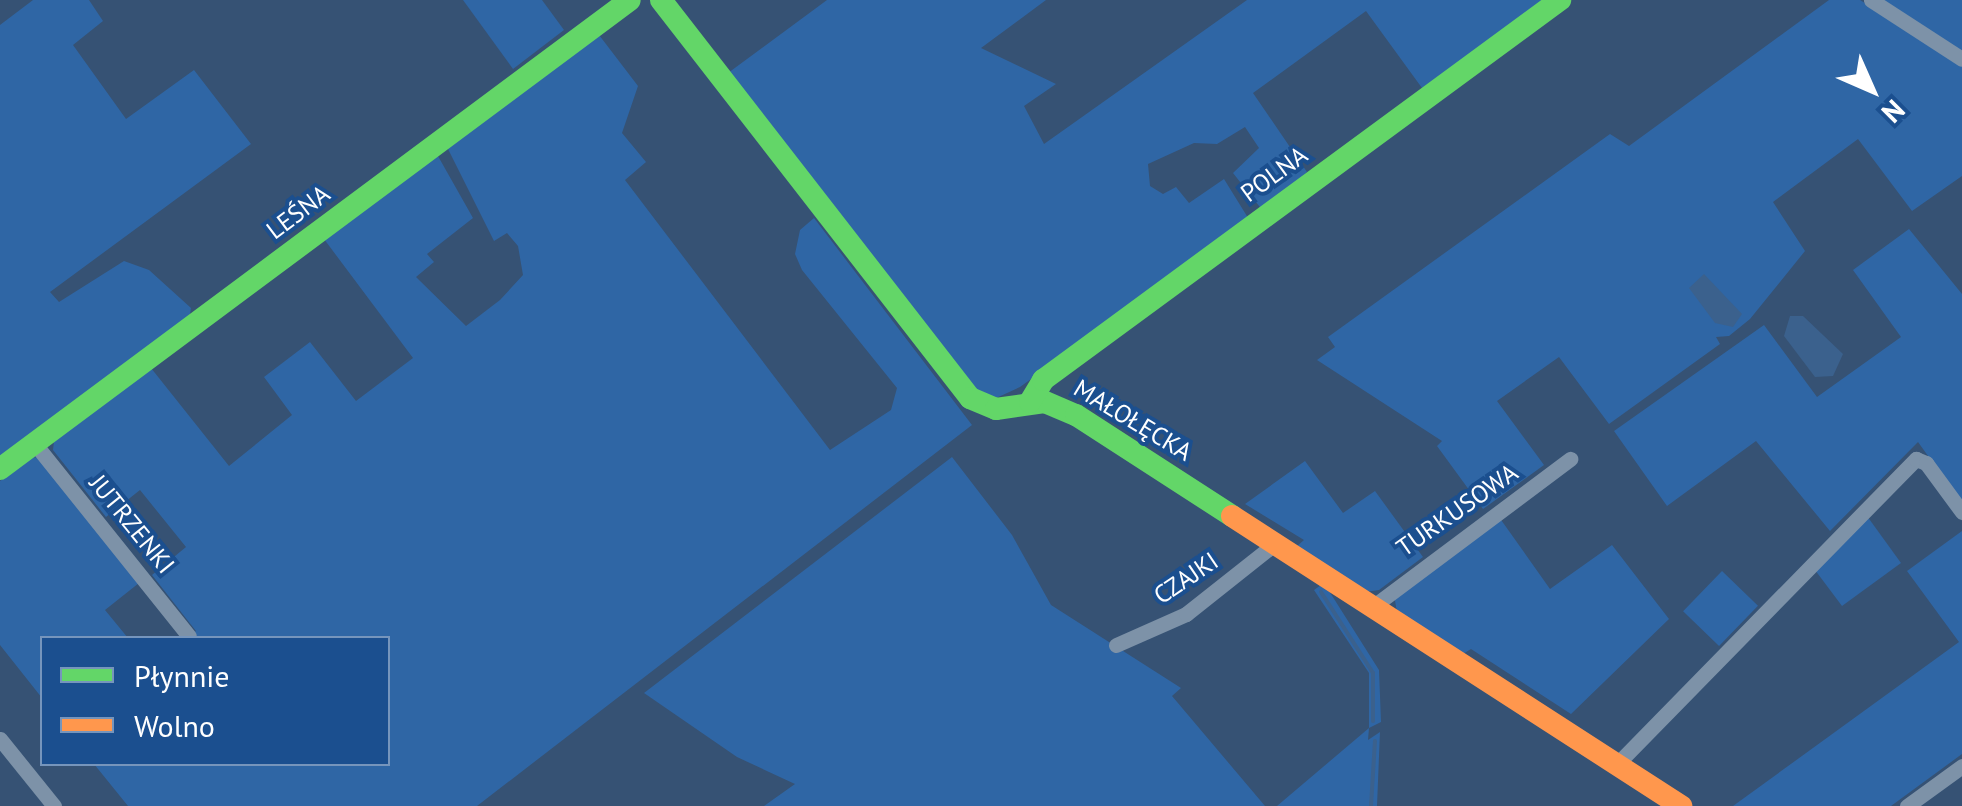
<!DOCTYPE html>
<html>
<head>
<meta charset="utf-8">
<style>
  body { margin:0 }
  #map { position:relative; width:1962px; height:806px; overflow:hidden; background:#365274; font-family:"PT Sans",sans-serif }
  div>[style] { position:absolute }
  .green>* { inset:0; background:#2f66a5; transform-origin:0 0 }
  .water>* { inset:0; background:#3b618d }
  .stream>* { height:4px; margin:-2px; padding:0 2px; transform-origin:2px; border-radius:2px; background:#3b618d }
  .street>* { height:15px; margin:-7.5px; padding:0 7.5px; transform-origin:7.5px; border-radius:7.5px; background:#7d92a8 }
  .fast>* { height:22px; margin:-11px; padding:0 11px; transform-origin:11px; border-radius:11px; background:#63d668 }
  .slow>* { height:22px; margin:-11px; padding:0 11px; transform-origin:11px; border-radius:11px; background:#ff974d }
  span { translate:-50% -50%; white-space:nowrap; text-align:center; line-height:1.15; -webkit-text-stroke:8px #1b4f8f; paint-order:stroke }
  .street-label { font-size:25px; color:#fff }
  .legend { position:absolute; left:40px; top:636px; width:350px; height:130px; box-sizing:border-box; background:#1b4f8f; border:2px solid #7695bc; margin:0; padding:12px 18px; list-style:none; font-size:30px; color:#fff }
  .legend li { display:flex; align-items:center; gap:20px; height:50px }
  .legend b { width:50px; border:2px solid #7695bc }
  .north { position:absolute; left:1822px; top:40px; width:100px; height:100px; -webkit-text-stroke:8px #1b4f8f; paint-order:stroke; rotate:135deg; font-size:28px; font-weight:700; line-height:40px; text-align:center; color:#fff }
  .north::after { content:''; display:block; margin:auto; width:35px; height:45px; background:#fff; clip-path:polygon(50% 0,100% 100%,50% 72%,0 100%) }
</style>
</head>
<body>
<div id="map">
  <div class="green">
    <i style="clip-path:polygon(33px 0,89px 0,103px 21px,73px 45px,126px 119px,194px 70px,251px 144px,50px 292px,59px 302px,124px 261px,149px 270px,191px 308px,189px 320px,0 458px,0 25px)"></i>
    <i style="clip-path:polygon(463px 0,542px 0,564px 30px,513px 69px)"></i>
    <i style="clip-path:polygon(827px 0,1046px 0,981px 48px,1056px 84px,1024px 106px,1044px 144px,1247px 0,1549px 0,1422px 88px,1366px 11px,1253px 93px,1307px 172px,1263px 211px,1233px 173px,1259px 148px,1245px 127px,1217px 144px,1194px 143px,1148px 164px,1150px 186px,1163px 194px,1176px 187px,1189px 203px,1224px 179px,1250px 221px,1020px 387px,994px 399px,981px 396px,728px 73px)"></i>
    <i style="clip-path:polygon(1829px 0,1860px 0,1962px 63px,1962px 176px,1912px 211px,1858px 139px,1773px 202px,1805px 251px,1750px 319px,1729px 336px,1716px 337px,1720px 344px,1609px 424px,1559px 357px,1497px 401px,1544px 465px,1483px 509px,1437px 446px,1442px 441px,1317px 360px,1335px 347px,1328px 337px,1610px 134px,1629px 146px)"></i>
    <i style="clip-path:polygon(1879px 0,1962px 0,1962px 52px)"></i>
    <i style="clip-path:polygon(596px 31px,638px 86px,622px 133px,646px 162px,625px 180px,830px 450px,891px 410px,897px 388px,802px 270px,795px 254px,800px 230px,814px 218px,972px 425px,477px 806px,128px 806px,94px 764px,388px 764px,388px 638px,186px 638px,196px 631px,152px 575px,186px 547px,140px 490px,106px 517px,53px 450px,54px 441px,151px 368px,229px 466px,292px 415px,264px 377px,310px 342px,356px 401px,413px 358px,324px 239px,434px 149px,473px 218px,427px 254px,434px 262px,416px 277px,466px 326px,500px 300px,523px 275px,518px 246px,507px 233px,494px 241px,445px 143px)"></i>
    <i style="clip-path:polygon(1909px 229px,1962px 294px,1962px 503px,1918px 442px,1830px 531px,1756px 441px,1667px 506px,1614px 431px,1764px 325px,1817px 397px,1901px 337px,1853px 270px)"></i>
    <i style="clip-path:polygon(32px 457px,40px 458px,139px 583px,105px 610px,128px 638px,42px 638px,42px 698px,0 645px,0 481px)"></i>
    <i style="clip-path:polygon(952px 457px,1012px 535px,1051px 605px,1181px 688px,1172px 696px,1265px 806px,764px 806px,795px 784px,737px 757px,644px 693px)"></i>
    <i style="clip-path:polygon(1305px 461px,1343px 513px,1375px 491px,1423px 557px,1379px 590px,1365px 592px,1296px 547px,1304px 540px,1245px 504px)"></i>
    <i style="clip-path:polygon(1867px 516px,1901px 563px,1842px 606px,1815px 570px)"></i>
    <i style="clip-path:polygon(1499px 517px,1550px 589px,1612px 545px,1669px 619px,1571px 714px,1471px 649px,1463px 654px,1397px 612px,1394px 595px)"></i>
    <i style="clip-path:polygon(1962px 531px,1962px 754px,1891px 806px,1733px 806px,1959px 642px,1907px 571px)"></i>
    <i style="left:1722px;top:571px;width:50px;height:56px;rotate:44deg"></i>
    <i style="clip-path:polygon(1324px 583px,1379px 670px,1381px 722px,1369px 728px,1368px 740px,1380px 732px,1377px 806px,1277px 806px,1369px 728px,1369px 673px,1314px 590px)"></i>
  </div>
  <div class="water">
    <i style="clip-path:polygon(1704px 274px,1742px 314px,1733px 327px,1715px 323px,1689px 288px)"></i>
    <i style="clip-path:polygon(1790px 316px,1803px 316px,1843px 354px,1833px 376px,1815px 377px,1784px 336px)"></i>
  </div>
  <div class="stream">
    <i style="left:1321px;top:592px;width:96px;rotate:57.3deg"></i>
    <i style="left:1373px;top:673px;width:48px;rotate:90deg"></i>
    <i style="left:1371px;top:806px;width:65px;rotate:-86.5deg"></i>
  </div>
  <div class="street">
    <i style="left:1871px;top:0;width:108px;rotate:33deg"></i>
    <i style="left:35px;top:444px;width:246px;rotate:51.3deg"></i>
    <i style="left:1375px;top:605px;width:244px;rotate:-36.8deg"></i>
    <i style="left:1116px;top:645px;width:77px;rotate:-23.9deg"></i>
    <i style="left:1186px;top:614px;width:116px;rotate:-38.4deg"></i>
    <i style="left:0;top:739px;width:86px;rotate:51.1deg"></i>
    <i style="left:1618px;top:763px;width:426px;rotate:-45.6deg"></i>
    <i style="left:1916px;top:459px;width:11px;rotate:22deg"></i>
    <i style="left:1926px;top:463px;width:61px;rotate:53.7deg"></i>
    <i style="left:1907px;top:806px;width:68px;rotate:-36deg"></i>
  </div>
  <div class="fast">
    <i style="left:661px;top:0;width:504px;rotate:52.17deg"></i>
    <i style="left:970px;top:398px;width:28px;rotate:23deg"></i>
    <i style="left:996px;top:409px;width:49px;rotate:-8.1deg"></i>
    <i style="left:1045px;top:402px;width:34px;rotate:23deg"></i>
    <i style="left:1076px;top:415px;width:186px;rotate:32.9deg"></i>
    <i style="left:1030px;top:402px;width:26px;rotate:-59deg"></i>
    <i style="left:1043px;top:380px;width:642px;rotate:-36.32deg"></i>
    <i style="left:0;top:469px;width:785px;rotate:-36.67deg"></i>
  </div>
  <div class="slow">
    <i style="left:1232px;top:516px;width:535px;rotate:32.86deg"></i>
  </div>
  <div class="street-label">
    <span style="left:1274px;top:174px;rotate:-36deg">POLNA</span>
    <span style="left:298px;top:212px;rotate:-37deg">LEŚNA</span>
    <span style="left:1133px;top:420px;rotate:31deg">MAŁOŁĘCKA</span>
    <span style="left:1457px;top:510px;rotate:-35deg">TURKUSOWA</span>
    <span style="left:132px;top:524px;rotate:51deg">JUTRZENKI</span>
    <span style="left:1186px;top:578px;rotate:-34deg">CZAJKI</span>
  </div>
  <ul class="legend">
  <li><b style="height:12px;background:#63d668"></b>Płynnie</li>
  <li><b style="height:12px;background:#ff974d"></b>Wolno</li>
  </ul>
  <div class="north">N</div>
</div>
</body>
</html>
